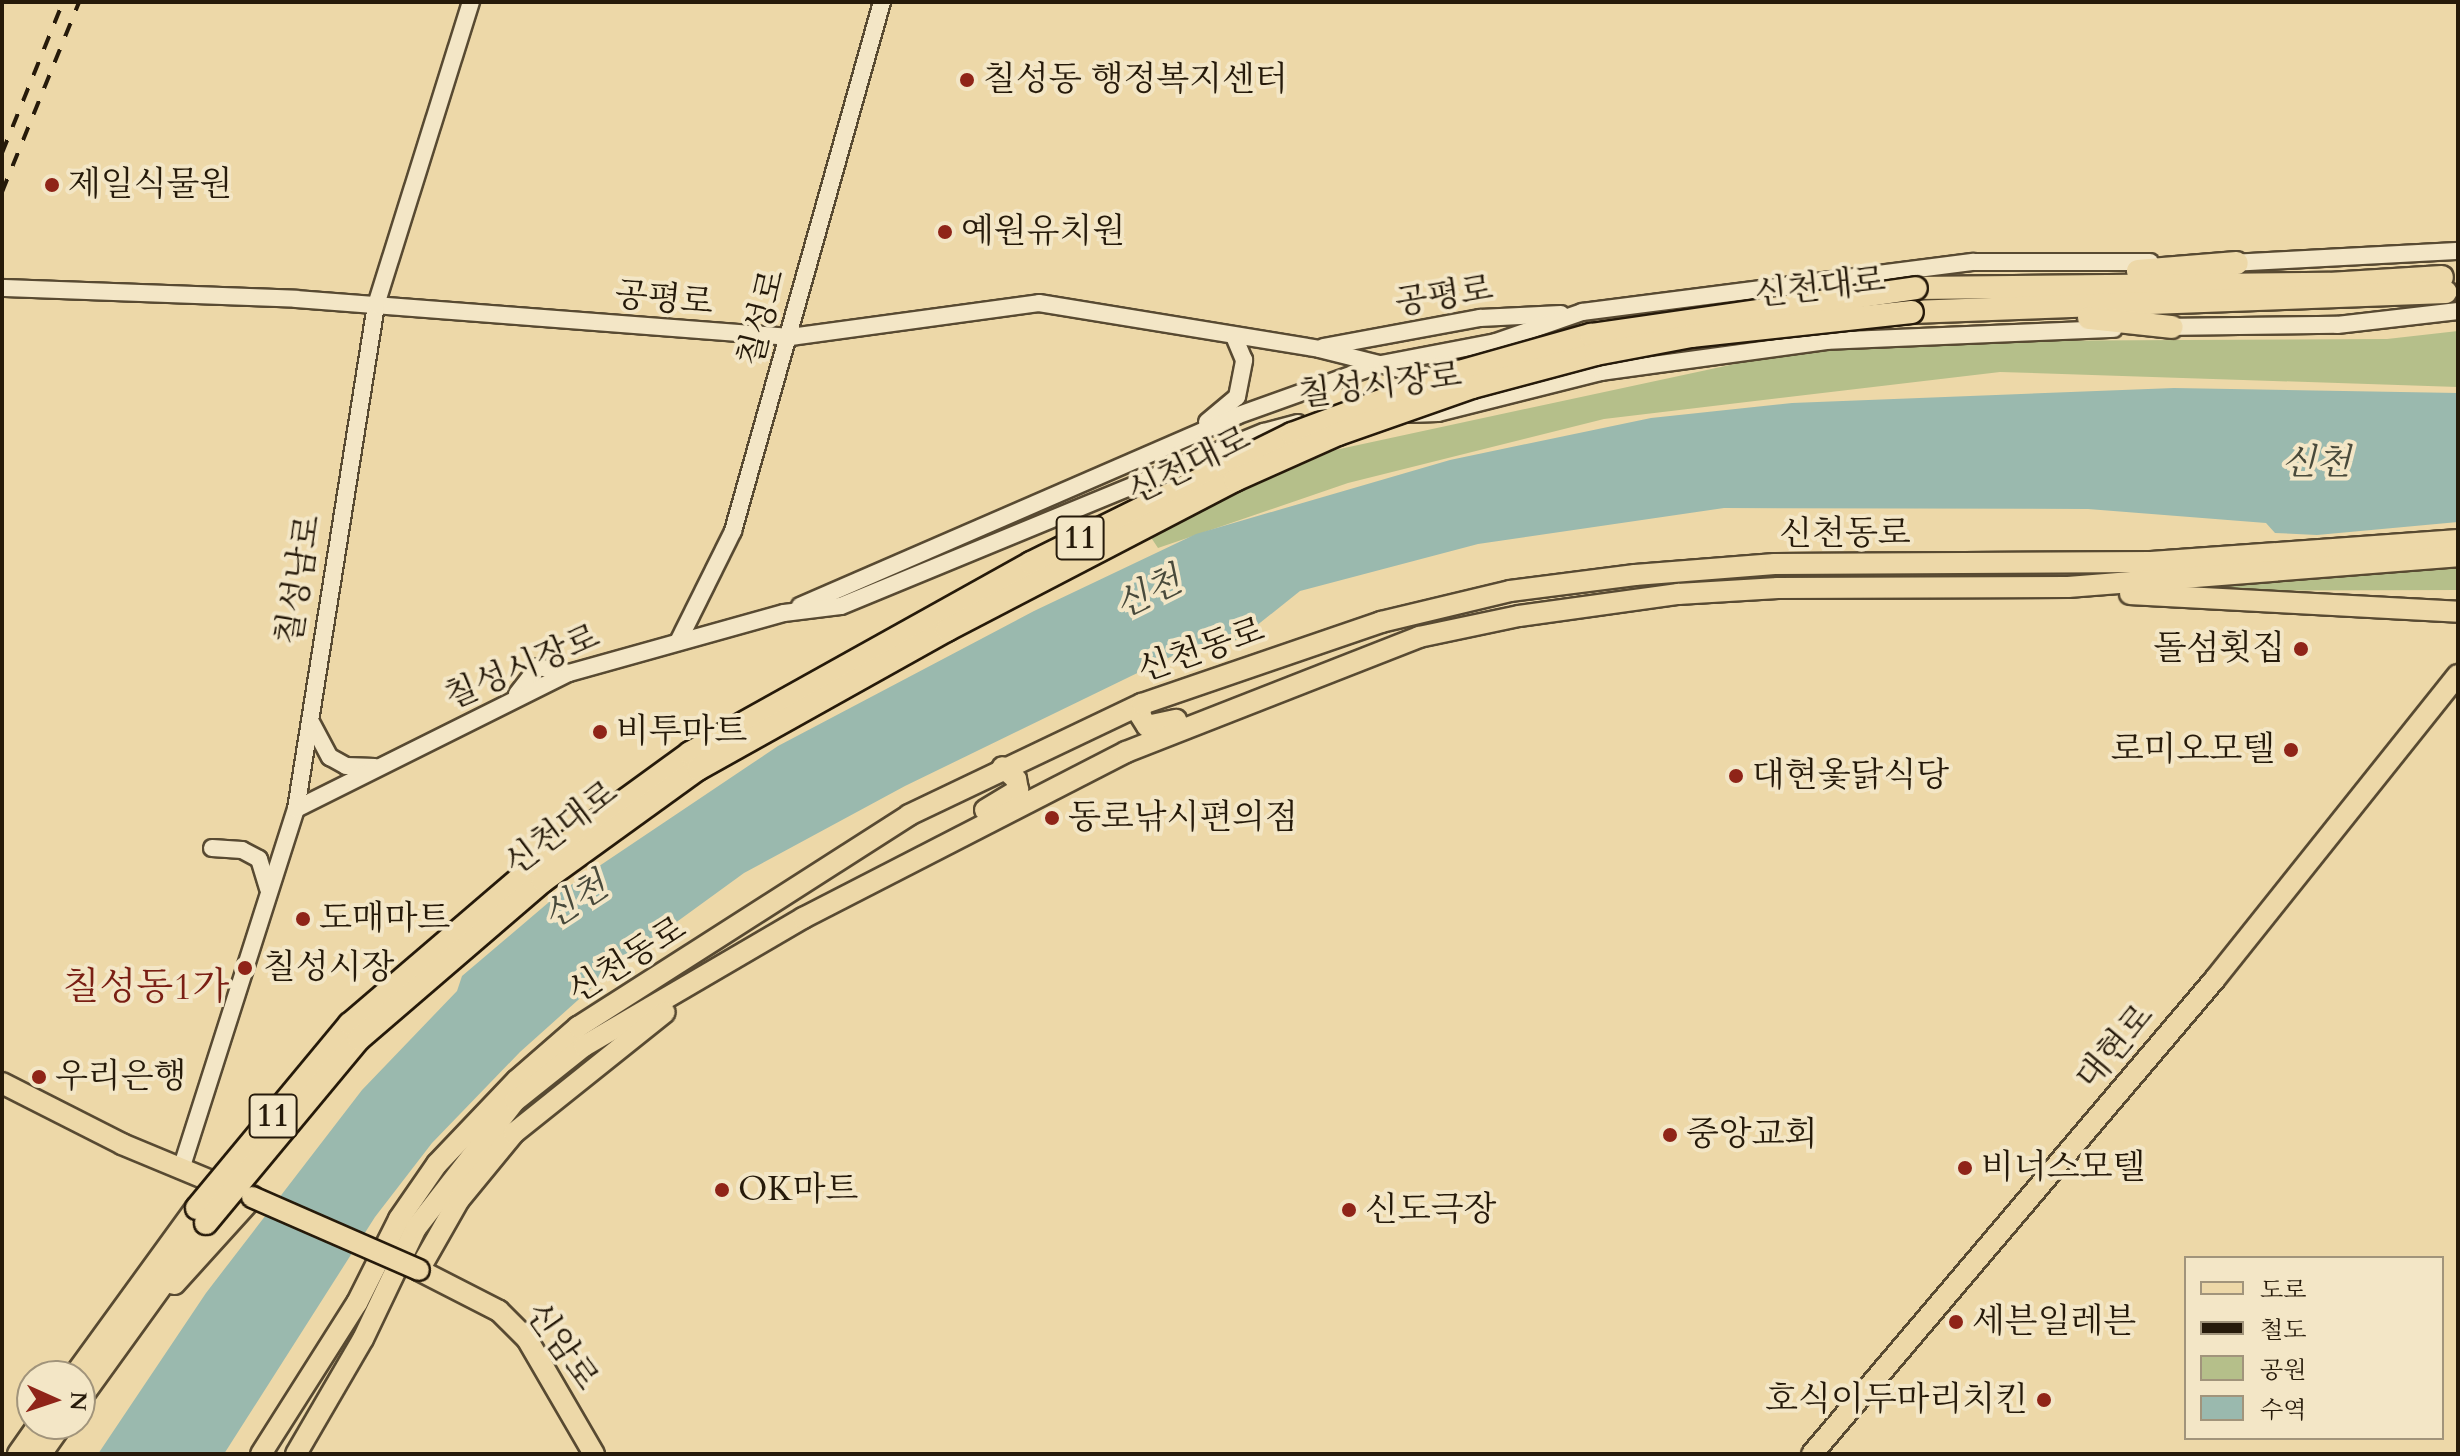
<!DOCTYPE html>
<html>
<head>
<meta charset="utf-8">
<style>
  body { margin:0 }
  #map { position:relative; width:2460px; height:1456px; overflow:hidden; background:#edd8a8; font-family:Cardo,"Noto Serif KR",serif }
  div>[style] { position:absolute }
  .green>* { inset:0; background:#b5bf8a }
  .water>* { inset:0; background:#9ab9ae }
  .roads { filter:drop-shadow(2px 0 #584a32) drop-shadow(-2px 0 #584a32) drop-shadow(0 2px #584a32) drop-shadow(0 -2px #584a32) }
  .minor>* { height:16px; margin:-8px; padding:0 8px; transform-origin:8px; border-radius:8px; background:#f3e6c6 }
  .major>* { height:20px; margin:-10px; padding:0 10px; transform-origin:10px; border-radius:10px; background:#edd8a8 }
  .highway>* { height:22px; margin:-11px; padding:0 11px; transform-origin:11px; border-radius:11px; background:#edd8a8 }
  .rail>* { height:4px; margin-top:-2px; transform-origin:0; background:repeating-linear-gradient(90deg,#261a0a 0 14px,transparent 0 28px) }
  .bridges { filter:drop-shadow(2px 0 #261a0a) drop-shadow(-2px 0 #261a0a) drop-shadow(0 2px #261a0a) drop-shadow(0 -2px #261a0a) }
  .major-bridge>* { height:20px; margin:-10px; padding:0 10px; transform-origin:10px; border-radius:10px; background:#edd8a8 }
  .highway-bridge>* { height:22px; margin:-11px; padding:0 11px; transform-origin:11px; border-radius:11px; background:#edd8a8 }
  .dots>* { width:22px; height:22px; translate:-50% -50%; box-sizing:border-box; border:4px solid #f3e6c6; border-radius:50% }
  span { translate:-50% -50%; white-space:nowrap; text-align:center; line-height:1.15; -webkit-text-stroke:8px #f3e6c6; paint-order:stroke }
  .shield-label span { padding:2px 6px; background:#f3e6c6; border:2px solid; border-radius:6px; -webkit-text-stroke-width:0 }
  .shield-label { font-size:32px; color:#261a0a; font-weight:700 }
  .poi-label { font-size:34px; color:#261a0a }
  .left { translate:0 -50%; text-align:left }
  .right { translate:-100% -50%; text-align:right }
  .street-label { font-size:34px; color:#261a0a }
  .water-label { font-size:36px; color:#494a3b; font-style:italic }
  .quarter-label { font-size:38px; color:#7a1f14 }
  .frame { position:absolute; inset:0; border:4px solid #261a0a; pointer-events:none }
  .legend { position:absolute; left:2184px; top:1256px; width:260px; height:184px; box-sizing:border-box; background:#f3e6c6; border:2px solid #a1947b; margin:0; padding:10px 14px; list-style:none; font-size:24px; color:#261a0a }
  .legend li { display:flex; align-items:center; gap:16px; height:40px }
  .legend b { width:40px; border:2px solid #a1947b }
  .north { position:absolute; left:16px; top:1360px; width:80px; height:80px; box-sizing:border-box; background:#f3e6c6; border:2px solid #a1947b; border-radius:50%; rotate:93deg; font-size:22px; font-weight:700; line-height:32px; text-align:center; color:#261a0a }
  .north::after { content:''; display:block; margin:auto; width:28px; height:36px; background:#8f2418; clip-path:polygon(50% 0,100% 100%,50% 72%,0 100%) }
</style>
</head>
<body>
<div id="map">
  <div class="green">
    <i style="clip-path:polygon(2458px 331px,2458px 387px,2000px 372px,1604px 419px,1348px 483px,1158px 548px,1148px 533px,1335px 450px,1790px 352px,2007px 341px,2387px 339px)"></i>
    <i style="clip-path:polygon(2458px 563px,2458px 590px,2153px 591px,2150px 587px)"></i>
  </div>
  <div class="water">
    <i style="clip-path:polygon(2174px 388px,2458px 393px,2458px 522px,2317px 535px,2275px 533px,2266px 523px,2088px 509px,1724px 508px,1478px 544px,1300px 591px,1241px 638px,1216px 648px,1195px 645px,905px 786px,744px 873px,616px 966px,520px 1052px,432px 1143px,375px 1217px,224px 1454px,98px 1454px,206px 1293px,362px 1090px,457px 991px,462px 976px,562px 891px,778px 746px,1034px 611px,1196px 534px,1450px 460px,1651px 418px,1792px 403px)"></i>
  </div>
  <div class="roads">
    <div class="minor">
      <i style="left:2229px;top:263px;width:229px;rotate:-3deg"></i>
      <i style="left:2px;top:288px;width:294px;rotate:2.1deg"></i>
      <i style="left:296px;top:299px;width:496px;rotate:4.4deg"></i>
      <i style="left:791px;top:337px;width:250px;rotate:-7.8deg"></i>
      <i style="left:1039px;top:303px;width:284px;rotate:9.3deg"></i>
      <i style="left:1319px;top:349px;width:124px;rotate:14deg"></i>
      <i style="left:2161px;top:327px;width:176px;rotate:-0.7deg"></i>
      <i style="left:2337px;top:325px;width:122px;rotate:-6.6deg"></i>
      <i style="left:1323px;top:347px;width:160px;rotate:-10.5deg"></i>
      <i style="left:1480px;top:318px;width:81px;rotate:-2.8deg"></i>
      <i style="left:1409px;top:414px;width:29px;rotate:-2deg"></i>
      <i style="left:1438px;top:413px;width:168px;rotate:-14.1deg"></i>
      <i style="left:1601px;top:372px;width:227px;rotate:-7.8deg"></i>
      <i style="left:1826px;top:341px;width:288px;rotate:-2.4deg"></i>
      <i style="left:1207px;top:422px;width:39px;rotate:-40deg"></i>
      <i style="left:1237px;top:397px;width:38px;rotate:-79deg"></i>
      <i style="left:1244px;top:360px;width:25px;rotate:-113deg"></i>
      <i style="left:800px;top:606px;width:476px;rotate:-23.5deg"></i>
      <i style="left:1236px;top:416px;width:154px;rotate:-19.7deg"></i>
      <i style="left:1381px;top:364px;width:117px;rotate:-10.8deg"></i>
      <i style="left:1496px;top:342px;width:91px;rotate:-19.2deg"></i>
      <i style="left:1582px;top:312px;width:395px;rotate:-7.3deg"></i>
      <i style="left:1974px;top:262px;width:176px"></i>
      <i style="left:679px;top:640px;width:122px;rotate:-63.6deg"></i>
      <i style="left:733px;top:531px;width:550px;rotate:-74.27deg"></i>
      <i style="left:517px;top:694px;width:34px;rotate:-52deg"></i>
      <i style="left:538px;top:667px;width:31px;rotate:11deg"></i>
      <i style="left:311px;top:722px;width:40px;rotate:62deg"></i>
      <i style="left:330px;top:757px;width:18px;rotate:29deg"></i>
      <i style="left:346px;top:766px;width:29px;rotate:2deg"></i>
      <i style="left:296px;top:809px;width:305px;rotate:-26.5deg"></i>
      <i style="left:569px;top:673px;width:223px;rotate:-15.6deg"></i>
      <i style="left:784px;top:613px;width:57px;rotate:-7deg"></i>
      <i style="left:841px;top:606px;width:457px;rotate:-22.4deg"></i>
      <i style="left:1264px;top:432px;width:35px;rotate:-15deg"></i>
      <i style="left:212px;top:848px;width:30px;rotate:4deg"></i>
      <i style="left:242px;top:850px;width:19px;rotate:28deg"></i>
      <i style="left:259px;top:859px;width:31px;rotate:73deg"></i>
      <i style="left:182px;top:1166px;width:375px;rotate:-72.3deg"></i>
      <i style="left:296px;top:809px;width:510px;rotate:-80.98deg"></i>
      <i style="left:376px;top:305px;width:318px;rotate:-72.6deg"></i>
    </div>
    <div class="major">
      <i style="left:2130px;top:594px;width:328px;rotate:3.1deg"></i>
      <i style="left:1142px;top:704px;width:11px;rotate:100deg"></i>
      <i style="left:1140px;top:715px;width:13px;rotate:58deg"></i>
      <i style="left:1147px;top:726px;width:30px;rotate:-12deg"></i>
      <i style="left:985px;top:810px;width:39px;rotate:-31deg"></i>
      <i style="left:1018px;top:790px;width:11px;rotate:-100deg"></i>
      <i style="left:1016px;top:779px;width:18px;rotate:-139deg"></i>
      <i style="left:2px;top:1083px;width:135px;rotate:26.9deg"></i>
      <i style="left:122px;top:1144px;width:117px;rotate:22.6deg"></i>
      <i style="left:261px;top:1454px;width:179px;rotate:-57.6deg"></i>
      <i style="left:357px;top:1303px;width:94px;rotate:-63.4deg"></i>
      <i style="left:399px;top:1219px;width:67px;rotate:-55.4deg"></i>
      <i style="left:437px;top:1164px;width:116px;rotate:-46.4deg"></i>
      <i style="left:517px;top:1080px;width:81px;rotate:-41deg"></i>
      <i style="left:578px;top:1027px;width:393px;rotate:-32.6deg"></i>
      <i style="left:909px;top:815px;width:258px;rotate:-25.5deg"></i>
      <i style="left:1142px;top:704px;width:253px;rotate:-18.9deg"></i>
      <i style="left:1381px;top:622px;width:133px;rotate:-13.5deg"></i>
      <i style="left:1510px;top:591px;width:126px;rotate:-7.3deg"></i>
      <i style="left:1635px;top:575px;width:140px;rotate:-4.5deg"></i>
      <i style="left:1775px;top:564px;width:376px;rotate:-0.3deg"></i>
      <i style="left:2151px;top:562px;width:308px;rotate:-4.1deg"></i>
      <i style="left:296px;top:1454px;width:133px;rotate:-59.8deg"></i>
      <i style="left:363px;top:1339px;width:123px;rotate:-64.5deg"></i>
      <i style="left:416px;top:1228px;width:161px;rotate:-52.1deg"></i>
      <i style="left:515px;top:1101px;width:88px;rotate:-38.6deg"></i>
      <i style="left:584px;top:1046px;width:254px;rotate:-30.3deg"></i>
      <i style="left:803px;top:918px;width:363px;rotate:-27.2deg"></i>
      <i style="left:1126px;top:752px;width:315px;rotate:-21.4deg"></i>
      <i style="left:1419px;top:637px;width:102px;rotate:-11.9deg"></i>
      <i style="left:1519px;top:616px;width:161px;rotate:-7.9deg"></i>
      <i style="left:1678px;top:594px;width:100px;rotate:-3.4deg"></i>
      <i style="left:1778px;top:588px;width:290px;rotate:-0.2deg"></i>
      <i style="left:2068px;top:587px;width:391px;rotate:-4.5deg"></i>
      <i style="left:594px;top:1454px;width:133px;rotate:-120.2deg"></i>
      <i style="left:527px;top:1339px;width:40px;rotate:-135deg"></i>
      <i style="left:499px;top:1311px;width:90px;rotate:-152.9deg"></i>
      <i style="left:419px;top:1270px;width:81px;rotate:-60.3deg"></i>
      <i style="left:459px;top:1200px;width:87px;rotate:-50.6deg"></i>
      <i style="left:514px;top:1133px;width:193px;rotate:-38.7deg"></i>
      <i style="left:1812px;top:1454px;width:623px;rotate:-49.69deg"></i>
      <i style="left:2215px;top:979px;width:389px;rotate:-51.4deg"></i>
    </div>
    <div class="highway">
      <i style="left:2138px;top:271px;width:99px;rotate:-4.6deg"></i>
      <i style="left:1916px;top:288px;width:413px;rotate:-0.6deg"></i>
      <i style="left:2329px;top:284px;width:113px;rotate:-3.5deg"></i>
      <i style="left:1912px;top:312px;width:534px;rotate:-2.14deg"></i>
      <i style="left:2089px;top:318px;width:83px;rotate:6.2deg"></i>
      <i style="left:174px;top:1283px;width:116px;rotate:-47.8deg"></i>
      <i style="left:75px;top:1376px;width:208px;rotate:-54deg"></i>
      <i style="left:80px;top:1398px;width:216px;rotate:-54.2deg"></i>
      <i style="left:19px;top:1454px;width:37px;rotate:-55deg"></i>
      <i style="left:40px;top:1454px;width:37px;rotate:-55deg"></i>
    </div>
  </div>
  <div class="rail">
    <i style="left:2px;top:153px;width:163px;rotate:-68deg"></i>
    <i style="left:2px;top:192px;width:205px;rotate:-67.9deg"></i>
  </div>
  <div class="bridges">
    <div class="major-bridge">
      <i style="left:252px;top:1197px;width:182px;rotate:23.6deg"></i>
    </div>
    <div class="highway-bridge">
      <i style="left:197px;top:1208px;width:239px;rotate:-50.3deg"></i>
      <i style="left:350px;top:1024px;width:240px;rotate:-40.6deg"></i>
      <i style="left:532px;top:868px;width:195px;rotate:-36deg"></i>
      <i style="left:690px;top:753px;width:390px;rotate:-29.1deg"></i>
      <i style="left:1031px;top:563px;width:291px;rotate:-26.3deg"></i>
      <i style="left:1292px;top:434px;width:178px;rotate:-20.4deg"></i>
      <i style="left:1459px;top:372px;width:137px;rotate:-15.7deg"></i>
      <i style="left:1591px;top:335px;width:328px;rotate:-8.2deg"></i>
      <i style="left:206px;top:1223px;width:239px;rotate:-50.3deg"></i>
      <i style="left:359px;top:1039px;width:243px;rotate:-40.7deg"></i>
      <i style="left:543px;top:881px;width:191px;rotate:-35.9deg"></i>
      <i style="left:698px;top:769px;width:285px;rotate:-29.2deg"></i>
      <i style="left:947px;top:630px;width:325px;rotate:-27.5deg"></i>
      <i style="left:1235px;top:480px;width:113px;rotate:-24.1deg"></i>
      <i style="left:1338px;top:434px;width:142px;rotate:-19.3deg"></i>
      <i style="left:1472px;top:387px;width:128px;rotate:-14.9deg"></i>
      <i style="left:1596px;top:354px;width:97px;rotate:-10.7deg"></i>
      <i style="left:1691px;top:336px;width:222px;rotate:-6.2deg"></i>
    </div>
  </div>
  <div class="dots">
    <i style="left:967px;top:80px;background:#8f2418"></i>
    <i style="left:52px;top:185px;background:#8f2418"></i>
    <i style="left:945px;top:232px;background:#8f2418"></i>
    <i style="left:2301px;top:649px;background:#8f2418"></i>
    <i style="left:600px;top:732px;background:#8f2418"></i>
    <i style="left:2291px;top:750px;background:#8f2418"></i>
    <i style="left:1736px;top:776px;background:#8f2418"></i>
    <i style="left:1052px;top:818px;background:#8f2418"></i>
    <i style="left:303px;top:919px;background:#8f2418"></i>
    <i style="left:245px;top:968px;background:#8f2418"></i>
    <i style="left:39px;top:1077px;background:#8f2418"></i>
    <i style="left:1670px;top:1135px;background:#8f2418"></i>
    <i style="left:1965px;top:1168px;background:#8f2418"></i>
    <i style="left:722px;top:1190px;background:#8f2418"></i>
    <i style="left:1349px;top:1210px;background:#8f2418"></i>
    <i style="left:1956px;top:1322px;background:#8f2418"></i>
    <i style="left:2044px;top:1400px;background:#8f2418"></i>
  </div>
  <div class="shield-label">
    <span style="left:1080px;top:538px">11</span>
    <span style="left:273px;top:1116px">11</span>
  </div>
  <div class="poi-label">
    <span class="left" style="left:983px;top:80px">칠성동 행정복지센터</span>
    <span class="left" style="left:68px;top:185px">제일식물원</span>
    <span class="left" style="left:961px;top:232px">예원유치원</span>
    <span class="right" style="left:2285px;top:649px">돌섬횟집</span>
    <span class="left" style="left:616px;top:732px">비투마트</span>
    <span class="right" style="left:2275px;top:750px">로미오모텔</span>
    <span class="left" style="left:1752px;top:776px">대현옻닭식당</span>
    <span class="left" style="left:1068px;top:818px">동로낚시편의점</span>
    <span class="left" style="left:319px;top:919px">도매마트</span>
    <span class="left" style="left:263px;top:968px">칠성시장</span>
    <span class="left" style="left:55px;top:1077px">우리은행</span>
    <span class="left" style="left:1686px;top:1135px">중앙교회</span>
    <span class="left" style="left:1981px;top:1168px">비너스모텔</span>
    <span class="left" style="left:738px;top:1190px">OK마트</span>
    <span class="left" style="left:1365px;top:1210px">신도극장</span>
    <span class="left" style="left:1972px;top:1322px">세븐일레븐</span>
    <span class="right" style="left:2028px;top:1400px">호식이두마리치킨</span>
  </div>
  <div class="street-label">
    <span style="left:1820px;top:287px;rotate:-6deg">신천대로</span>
    <span style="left:1444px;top:296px;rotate:-9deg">공평로</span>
    <span style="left:664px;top:299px;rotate:5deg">공평로</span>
    <span style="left:762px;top:318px;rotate:-76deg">칠성로</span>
    <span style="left:1380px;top:385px;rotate:-7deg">칠성시장로</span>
    <span style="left:1189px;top:465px;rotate:-26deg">신천대로</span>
    <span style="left:1845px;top:534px">신천동로</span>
    <span style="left:299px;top:580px;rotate:-81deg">칠성남로</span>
    <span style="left:1201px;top:650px;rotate:-19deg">신천동로</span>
    <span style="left:522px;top:667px;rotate:-23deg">칠성시장로</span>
    <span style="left:561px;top:828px;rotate:-37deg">신천대로</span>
    <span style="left:627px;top:960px;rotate:-32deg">신천동로</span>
    <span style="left:2115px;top:1047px;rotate:-50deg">대현로</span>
    <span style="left:562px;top:1346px;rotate:55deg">신암로</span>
  </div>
  <div class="water-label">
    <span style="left:2316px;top:463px">신천</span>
    <span style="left:1148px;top:593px;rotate:-26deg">신천</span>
    <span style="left:575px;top:901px;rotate:-33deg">신천</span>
  </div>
  <div class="quarter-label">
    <span style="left:146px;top:988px">칠성동1가</span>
  </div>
  <div class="frame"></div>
  <ul class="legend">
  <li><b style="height:10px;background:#edd8a8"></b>도로</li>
  <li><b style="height:10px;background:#261a0a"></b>철도</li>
  <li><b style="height:22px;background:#b5bf8a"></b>공원</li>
  <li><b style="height:22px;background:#9ab9ae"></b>수역</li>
  </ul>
  <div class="north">N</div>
</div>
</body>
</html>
